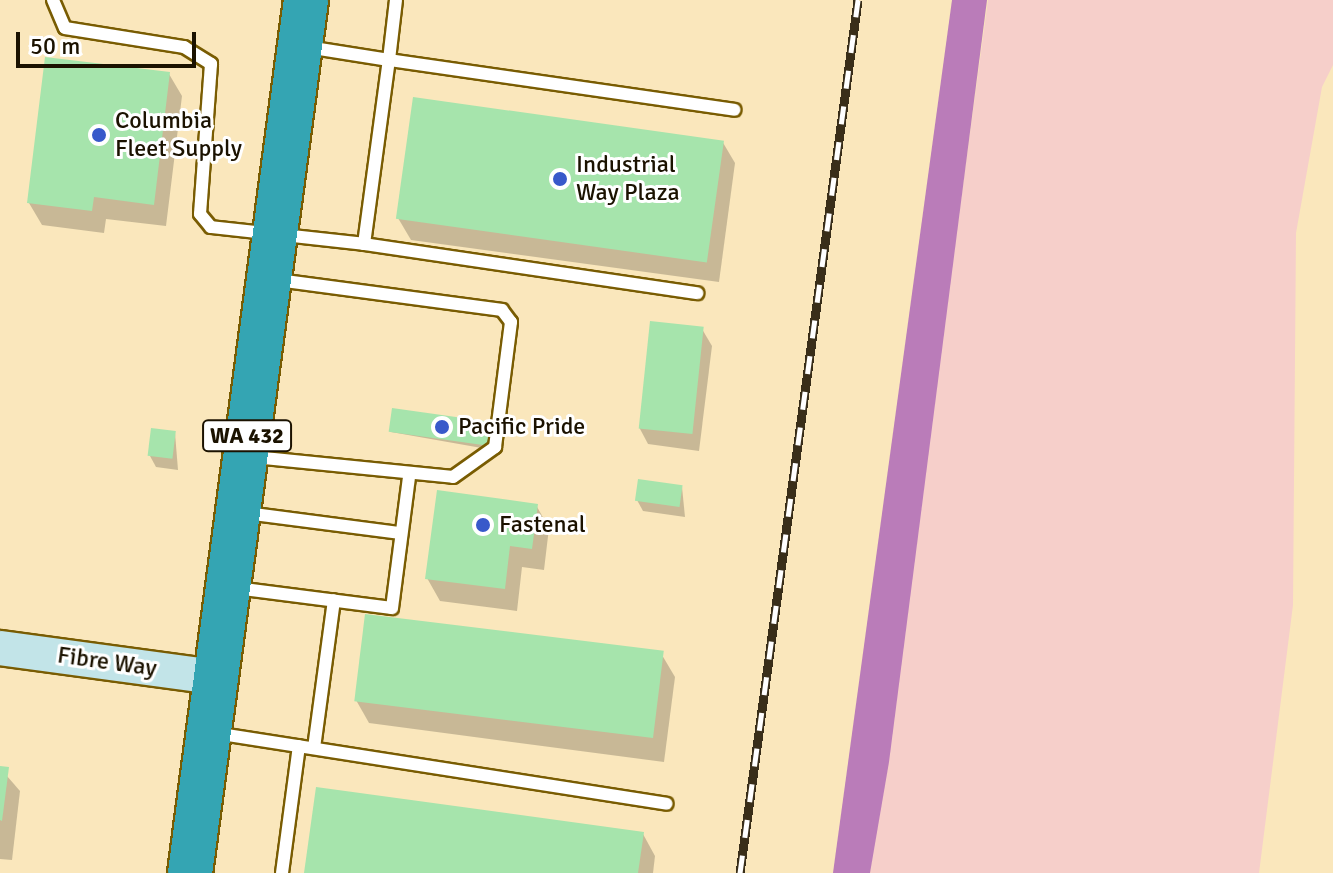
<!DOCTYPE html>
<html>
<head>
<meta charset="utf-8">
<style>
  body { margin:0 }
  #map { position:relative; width:1333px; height:873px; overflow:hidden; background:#fae7bc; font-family:Signika,sans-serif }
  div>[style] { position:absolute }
  .green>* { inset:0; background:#f6cfca }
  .water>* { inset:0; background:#ba7cb9 }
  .shadow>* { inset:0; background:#0003 }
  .building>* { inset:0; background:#a6e4ac; transform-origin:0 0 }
  .roads { filter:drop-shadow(2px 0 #795c02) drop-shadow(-2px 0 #795c02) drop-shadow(0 2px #795c02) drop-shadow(0 -2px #795c02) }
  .lane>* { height:12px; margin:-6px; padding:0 6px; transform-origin:6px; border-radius:6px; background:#fff }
  .secondary>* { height:34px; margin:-17px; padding:0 17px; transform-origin:17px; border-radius:17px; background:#c2e4e8 }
  .highway>* { height:44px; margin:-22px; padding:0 22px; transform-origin:22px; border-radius:22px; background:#34a5b3 }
  .rail>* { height:9px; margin-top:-4.5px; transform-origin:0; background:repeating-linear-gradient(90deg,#fff 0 18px,#392e19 0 36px); box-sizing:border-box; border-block:2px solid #392e19 }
  .dots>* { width:22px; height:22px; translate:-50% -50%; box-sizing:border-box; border:4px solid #fff; border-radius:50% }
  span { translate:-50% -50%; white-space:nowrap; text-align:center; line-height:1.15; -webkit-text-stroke:6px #fff; paint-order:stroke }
  .shield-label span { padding:2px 6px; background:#fff; border:2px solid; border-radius:6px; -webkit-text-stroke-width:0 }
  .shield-label { font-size:22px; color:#1b1200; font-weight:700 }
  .poi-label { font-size:24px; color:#1b1200 }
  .left { translate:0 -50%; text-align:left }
  .street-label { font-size:24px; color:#1b1200 }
  .scale { position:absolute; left:16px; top:32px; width:180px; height:36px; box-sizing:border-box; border:4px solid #1b1200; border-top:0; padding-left:10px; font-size:24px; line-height:28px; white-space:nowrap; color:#1b1200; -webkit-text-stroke:6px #fff; paint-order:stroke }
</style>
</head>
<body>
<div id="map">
  <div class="green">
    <i style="clip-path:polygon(988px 0,1333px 0,1333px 65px,1322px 87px,1296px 233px,1293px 605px,1259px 873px,870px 873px)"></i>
  </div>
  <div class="water">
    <i style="clip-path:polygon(952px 0,987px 0,889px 762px,870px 873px,833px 873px)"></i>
  </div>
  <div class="shadow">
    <i style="clip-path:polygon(169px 74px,182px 96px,166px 226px,106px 219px,104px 233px,42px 225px,29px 203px)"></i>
    <i style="clip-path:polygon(722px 141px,735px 163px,719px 282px,411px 240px,398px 218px)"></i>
    <i style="clip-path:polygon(702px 329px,712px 346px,699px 451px,648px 444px,639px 427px)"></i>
    <i style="clip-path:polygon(493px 424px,493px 450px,391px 432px)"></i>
    <i style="clip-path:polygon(175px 433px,178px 470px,156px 467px,150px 456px)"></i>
    <i style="clip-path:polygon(682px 487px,685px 517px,643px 511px,637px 500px)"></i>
    <i style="clip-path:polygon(536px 505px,549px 528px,544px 570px,522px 567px,517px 611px,440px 601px,427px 578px)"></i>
    <i style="clip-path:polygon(662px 655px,675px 677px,664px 762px,369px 723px,356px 700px)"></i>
    <i style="clip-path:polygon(0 768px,20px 791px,12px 860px,0 859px)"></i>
    <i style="clip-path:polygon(643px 834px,655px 856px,653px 873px,306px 873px)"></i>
  </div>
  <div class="building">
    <i style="clip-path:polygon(45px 57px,170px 72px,154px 205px,94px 197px,92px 211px,27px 203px)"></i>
    <i style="left:413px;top:97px;width:314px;height:123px;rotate:8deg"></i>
    <i style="left:650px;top:321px;width:54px;height:108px;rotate:6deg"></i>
    <i style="left:392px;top:408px;width:104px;height:24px;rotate:8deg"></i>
    <i style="left:151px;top:428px;width:25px;height:28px;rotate:7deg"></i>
    <i style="left:638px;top:479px;width:45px;height:22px;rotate:8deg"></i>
    <i style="clip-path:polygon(437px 490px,538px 504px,532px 549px,510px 546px,505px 589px,425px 579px)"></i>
    <i style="left:365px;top:614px;width:301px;height:88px;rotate:7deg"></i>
    <i style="clip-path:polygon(0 766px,9px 767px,2px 821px,0 820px)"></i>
    <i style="clip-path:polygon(316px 787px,644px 832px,638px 873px,304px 873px)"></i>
  </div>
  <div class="roads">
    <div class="lane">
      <i style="left:53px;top:0;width:30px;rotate:67deg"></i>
      <i style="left:65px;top:28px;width:121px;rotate:9.1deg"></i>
      <i style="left:184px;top:47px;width:32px;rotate:32deg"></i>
      <i style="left:211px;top:64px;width:150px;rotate:94.2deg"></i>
      <i style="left:200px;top:214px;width:17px;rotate:50deg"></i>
      <i style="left:211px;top:227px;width:154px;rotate:6.3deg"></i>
      <i style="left:364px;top:244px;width:186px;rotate:-82.3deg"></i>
      <i style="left:389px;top:60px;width:83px;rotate:-171deg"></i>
      <i style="left:396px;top:0;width:60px;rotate:96.7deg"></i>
      <i style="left:389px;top:60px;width:349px;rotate:8.2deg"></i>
      <i style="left:364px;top:244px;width:337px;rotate:8.4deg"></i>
      <i style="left:254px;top:457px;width:200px;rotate:5.7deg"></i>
      <i style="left:453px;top:477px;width:52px;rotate:-35.5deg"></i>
      <i style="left:495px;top:447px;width:126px;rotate:-82.7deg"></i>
      <i style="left:511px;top:322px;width:15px;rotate:-127deg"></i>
      <i style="left:502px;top:310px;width:228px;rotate:-172.4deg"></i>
      <i style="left:246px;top:513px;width:156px;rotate:7.4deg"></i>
      <i style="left:236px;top:588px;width:157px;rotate:7.3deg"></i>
      <i style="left:392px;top:608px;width:132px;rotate:-82.6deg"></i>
      <i style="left:215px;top:733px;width:457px;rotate:8.9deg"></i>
      <i style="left:314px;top:748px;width:149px;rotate:-82.3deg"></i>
      <i style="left:282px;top:873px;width:128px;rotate:-82.4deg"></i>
    </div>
    <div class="secondary">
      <i style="left:0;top:648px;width:217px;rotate:7.7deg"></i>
    </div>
    <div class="highway">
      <i style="left:190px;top:873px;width:881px;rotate:-82.43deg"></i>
    </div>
  </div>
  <div class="rail">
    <i style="left:740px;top:873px;width:881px;rotate:-82.3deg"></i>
  </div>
  <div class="dots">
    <i style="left:99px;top:135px;background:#3859ca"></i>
    <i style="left:560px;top:179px;background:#3859ca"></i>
    <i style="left:442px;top:427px;background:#3859ca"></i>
    <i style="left:483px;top:525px;background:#3859ca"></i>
  </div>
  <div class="shield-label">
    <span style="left:247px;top:436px">WA 432</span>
  </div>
  <div class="poi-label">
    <span class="left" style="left:115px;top:135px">Columbia<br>Fleet Supply</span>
    <span class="left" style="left:576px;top:179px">Industrial<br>Way Plaza</span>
    <span class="left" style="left:458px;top:427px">Pacific Pride</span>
    <span class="left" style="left:499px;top:525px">Fastenal</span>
  </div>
  <div class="street-label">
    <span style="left:107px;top:662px;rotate:8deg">Fibre Way</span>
  </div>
  <div class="scale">50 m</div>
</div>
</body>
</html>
